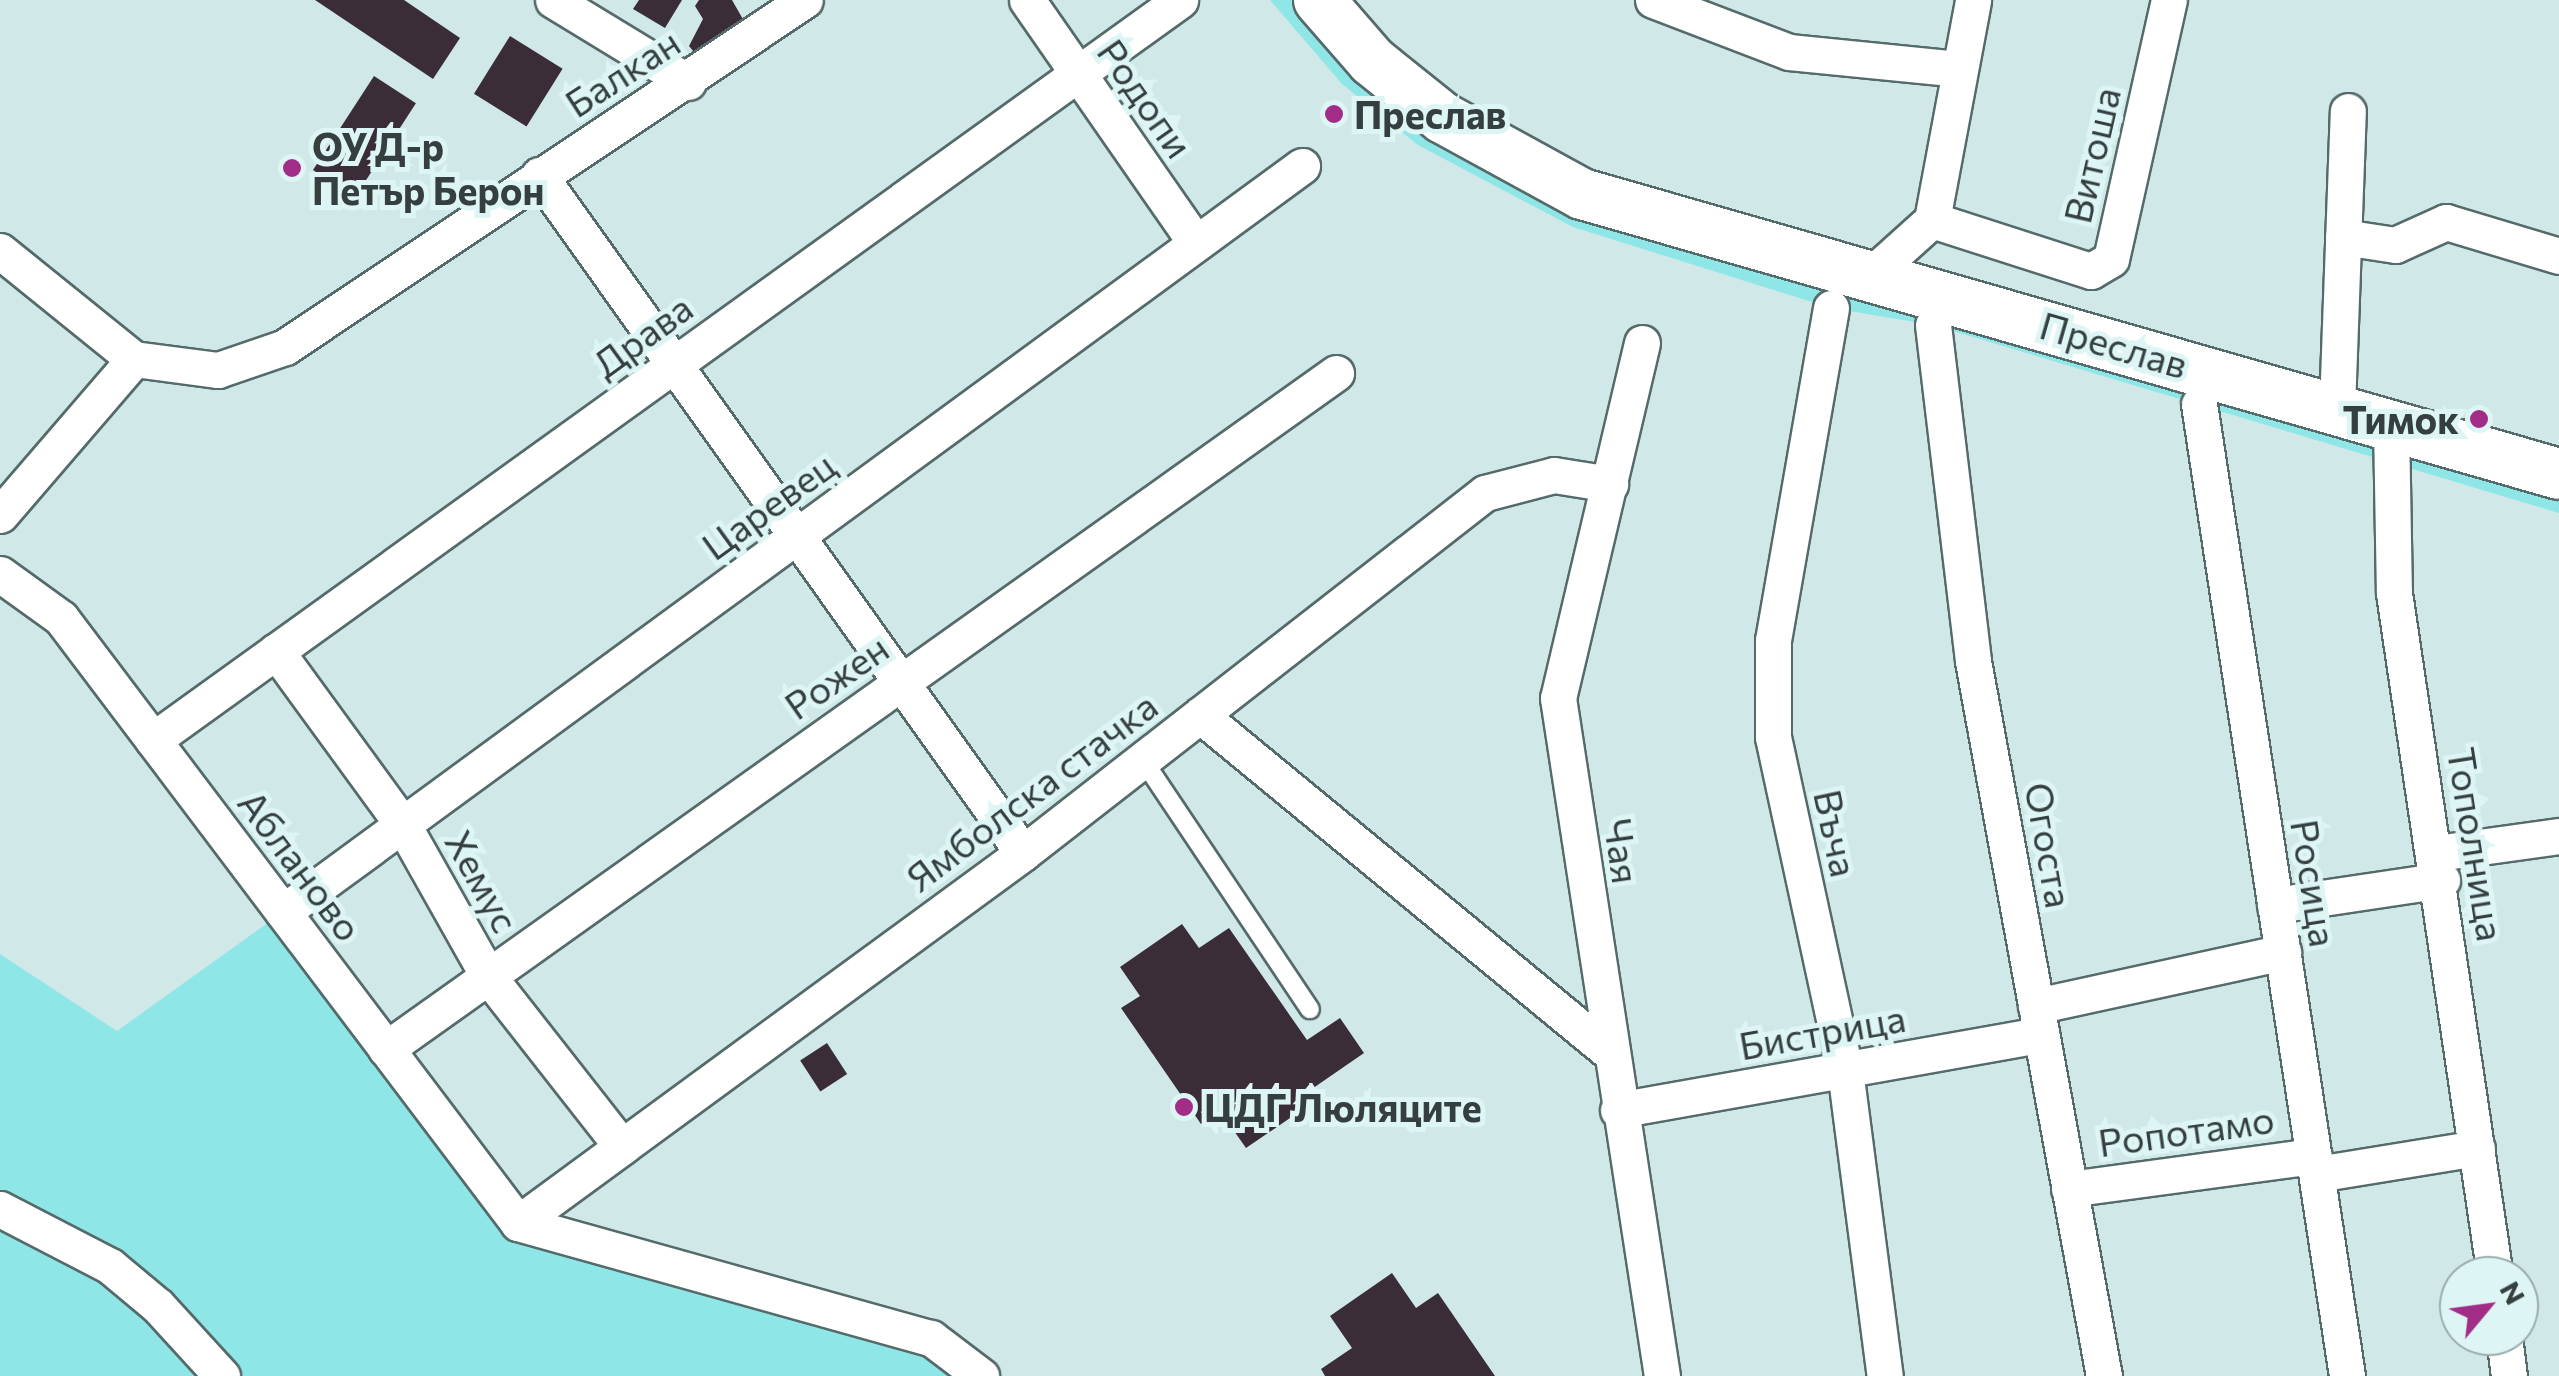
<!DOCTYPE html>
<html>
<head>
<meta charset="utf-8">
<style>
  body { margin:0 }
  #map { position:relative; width:2559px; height:1376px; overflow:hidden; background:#d0e8e8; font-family:Commissioner,sans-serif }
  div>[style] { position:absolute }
  .green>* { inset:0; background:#8fe6e6 }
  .building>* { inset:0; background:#3b2d37; transform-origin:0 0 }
  .roads { filter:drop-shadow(2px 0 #556a6a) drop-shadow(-2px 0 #556a6a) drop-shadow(0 2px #556a6a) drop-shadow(0 -2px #556a6a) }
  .lane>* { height:18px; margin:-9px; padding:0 9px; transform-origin:9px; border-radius:9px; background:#fff }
  .street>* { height:35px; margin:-17.5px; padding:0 17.5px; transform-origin:17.5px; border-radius:17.5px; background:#fff }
  .secondary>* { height:50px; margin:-25px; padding:0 25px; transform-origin:25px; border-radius:25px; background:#fff }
  .dots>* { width:28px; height:28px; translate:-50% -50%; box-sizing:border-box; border:5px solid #ddf5f5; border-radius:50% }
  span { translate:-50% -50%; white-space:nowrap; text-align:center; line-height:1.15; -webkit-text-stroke:10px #ddf5f5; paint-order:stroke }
  .street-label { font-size:38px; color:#353f3f }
  .poi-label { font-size:38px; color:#353f3f; font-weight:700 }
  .left { translate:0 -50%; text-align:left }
  .right { translate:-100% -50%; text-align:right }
  .north { position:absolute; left:2439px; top:1256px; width:100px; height:100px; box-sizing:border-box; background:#ddf5f5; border:2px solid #9aacac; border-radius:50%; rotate:61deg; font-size:28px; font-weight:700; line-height:40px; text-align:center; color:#353f3f }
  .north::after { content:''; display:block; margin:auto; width:35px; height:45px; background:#a22d87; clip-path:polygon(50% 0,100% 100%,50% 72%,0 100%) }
</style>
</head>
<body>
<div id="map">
  <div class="green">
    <i style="clip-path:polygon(1270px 0,1319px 0,1509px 158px,2559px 474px,2559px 513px,1933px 325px,1831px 308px,1573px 227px,1418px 145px,1342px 84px)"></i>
    <i style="clip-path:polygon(283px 912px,518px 1223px,931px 1338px,981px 1376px,0 1376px,0 954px,117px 1031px)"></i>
  </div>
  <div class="building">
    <i style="clip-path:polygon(315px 0,404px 0,460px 38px,433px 79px)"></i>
    <i style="clip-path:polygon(639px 0,682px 0,665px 28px,633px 9px)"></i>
    <i style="clip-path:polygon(699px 0,732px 0,748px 28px,703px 63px,689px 46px,703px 19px,695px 6px)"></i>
    <i style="left:510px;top:36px;width:62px;height:68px;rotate:32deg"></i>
    <i style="left:374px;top:76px;width:50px;height:112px;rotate:33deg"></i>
    <i style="clip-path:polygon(1182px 924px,1199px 948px,1229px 928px,1307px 1040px,1340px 1018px,1364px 1053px,1306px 1093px,1312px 1103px,1246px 1148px,1220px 1111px,1201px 1124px,1121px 1008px,1140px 996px,1120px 967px)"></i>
    <i style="left:827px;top:1043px;width:37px;height:32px;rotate:57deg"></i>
    <i style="clip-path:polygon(1392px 1273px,1416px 1308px,1438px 1293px,1495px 1376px,1325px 1376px,1321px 1369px,1352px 1348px,1330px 1316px)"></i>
  </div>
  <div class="roads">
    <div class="lane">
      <i style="left:1143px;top:760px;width:300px;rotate:56.2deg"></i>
    </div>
    <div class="street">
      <i style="left:553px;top:0;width:158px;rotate:31.3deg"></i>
      <i style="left:1027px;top:0;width:296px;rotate:55.2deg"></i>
      <i style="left:1653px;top:0;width:146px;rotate:20.9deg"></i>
      <i style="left:1789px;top:52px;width:170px;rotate:5.7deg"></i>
      <i style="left:539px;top:175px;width:833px;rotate:54.48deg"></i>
      <i style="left:1932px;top:220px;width:167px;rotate:17.8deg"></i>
      <i style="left:2091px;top:271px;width:23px;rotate:-31deg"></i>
      <i style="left:2111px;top:259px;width:265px;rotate:-77.4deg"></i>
      <i style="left:2343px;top:237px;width:53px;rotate:8.7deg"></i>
      <i style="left:2395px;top:245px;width:56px;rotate:-24.3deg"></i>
      <i style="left:2446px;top:222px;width:118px;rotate:16.7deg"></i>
      <i style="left:0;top:251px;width:172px;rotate:38.9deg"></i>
      <i style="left:1872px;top:274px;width:81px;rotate:-42deg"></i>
      <i style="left:1932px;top:220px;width:224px;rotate:-79.4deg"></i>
      <i style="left:1831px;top:308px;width:337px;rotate:99.9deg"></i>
      <i style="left:1773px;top:640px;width:97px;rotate:90deg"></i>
      <i style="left:1773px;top:737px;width:341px;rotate:77.8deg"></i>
      <i style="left:1845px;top:1070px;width:309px;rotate:82.6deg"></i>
      <i style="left:1933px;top:325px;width:338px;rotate:83.2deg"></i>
      <i style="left:1973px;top:661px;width:727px;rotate:79.62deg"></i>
      <i style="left:1642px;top:343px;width:365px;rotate:103.3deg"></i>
      <i style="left:1558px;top:698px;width:686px;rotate:81.28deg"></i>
      <i style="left:2199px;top:404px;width:983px;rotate:81.34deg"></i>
      <i style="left:2337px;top:407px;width:296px;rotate:-87.9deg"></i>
      <i style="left:2391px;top:424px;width:169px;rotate:89deg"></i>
      <i style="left:2394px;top:593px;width:690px;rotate:81.59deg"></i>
      <i style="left:0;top:515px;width:206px;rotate:-49.3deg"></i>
      <i style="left:134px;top:359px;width:85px;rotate:7.5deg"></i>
      <i style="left:218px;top:370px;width:71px;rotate:-18.9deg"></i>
      <i style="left:285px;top:347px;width:625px;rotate:-33.72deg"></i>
      <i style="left:0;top:574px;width:75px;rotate:35.8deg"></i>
      <i style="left:61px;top:618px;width:758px;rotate:52.93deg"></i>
      <i style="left:276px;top:651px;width:215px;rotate:53.9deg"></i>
      <i style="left:403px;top:825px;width:173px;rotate:60.6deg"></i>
      <i style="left:488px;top:976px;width:217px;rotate:51.9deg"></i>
      <i style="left:1200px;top:715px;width:529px;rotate:39.47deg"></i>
      <i style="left:153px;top:740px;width:1266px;rotate:-35.77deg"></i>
      <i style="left:2437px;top:853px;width:123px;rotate:-7.9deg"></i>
      <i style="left:2275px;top:905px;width:169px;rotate:-8.5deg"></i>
      <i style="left:283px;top:912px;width:1263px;rotate:-36.21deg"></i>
      <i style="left:2036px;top:1006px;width:253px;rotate:-12.3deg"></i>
      <i style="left:386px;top:1049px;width:1166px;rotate:-35.43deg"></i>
      <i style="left:1618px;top:1110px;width:430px;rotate:-10.1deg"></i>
      <i style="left:2317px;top:1174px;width:162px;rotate:-9.2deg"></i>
      <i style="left:2069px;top:1189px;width:247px;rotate:-7.7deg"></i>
      <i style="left:0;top:1209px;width:124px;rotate:27.4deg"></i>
      <i style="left:110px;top:1266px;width:62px;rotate:39.8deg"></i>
      <i style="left:158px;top:1306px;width:95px;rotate:47.6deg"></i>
      <i style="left:518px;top:1223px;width:626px;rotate:-36.23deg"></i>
      <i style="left:1023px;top:853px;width:586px;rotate:-37.93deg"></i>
      <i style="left:1485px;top:493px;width:71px;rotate:-14.6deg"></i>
      <i style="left:1554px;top:475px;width:57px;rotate:9.1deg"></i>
      <i style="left:518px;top:1223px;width:429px;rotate:15.6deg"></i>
      <i style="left:931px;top:1338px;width:63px;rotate:37.2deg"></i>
      <i style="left:2504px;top:1336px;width:40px;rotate:82.9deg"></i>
    </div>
    <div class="secondary">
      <i style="left:1319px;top:0;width:81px;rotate:49deg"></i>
      <i style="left:1372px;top:61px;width:91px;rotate:38.8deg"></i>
      <i style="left:1443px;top:118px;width:158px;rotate:28.7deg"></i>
      <i style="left:1582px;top:194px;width:1016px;rotate:15.99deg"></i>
    </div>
  </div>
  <div class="dots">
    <i style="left:1334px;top:114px;background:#a22d87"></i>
    <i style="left:292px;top:168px;background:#a22d87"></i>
    <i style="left:2479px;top:419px;background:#a22d87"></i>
    <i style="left:1184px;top:1107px;background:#a22d87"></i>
  </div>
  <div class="street-label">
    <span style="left:622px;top:72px;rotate:-33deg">Балкан</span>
    <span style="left:1146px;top:98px;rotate:55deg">Родопи</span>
    <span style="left:2091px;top:155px;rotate:-77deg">Витоша</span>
    <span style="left:642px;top:335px;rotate:-36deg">Драва</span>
    <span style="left:2114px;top:344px;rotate:16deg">Преслав</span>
    <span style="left:768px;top:505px;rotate:-36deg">Царевец</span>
    <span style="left:836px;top:676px;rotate:-35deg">Рожен</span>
    <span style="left:1031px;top:791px;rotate:-37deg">Ямболска стачка</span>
    <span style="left:1837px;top:833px;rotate:78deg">Въча</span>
    <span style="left:2477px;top:844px;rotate:81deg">Тополница</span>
    <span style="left:2050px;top:845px;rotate:80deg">Огоста</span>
    <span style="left:1623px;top:851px;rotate:82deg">Чая</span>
    <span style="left:301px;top:865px;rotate:53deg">Абланово</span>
    <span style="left:483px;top:881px;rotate:61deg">Хемус</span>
    <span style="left:2315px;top:883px;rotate:81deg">Росица</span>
    <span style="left:1822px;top:1031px;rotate:-10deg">Бистрица</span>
    <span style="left:2186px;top:1130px;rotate:-8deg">Ропотамо</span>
  </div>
  <div class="poi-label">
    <span class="left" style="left:1354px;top:114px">Преслав</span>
    <span class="left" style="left:312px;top:168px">ОУ Д-р<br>Петър Берон</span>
    <span class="right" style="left:2459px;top:419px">Тимок</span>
    <span class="left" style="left:1204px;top:1107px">ЦДГ Люляците</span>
  </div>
  <div class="north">N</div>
</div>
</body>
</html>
